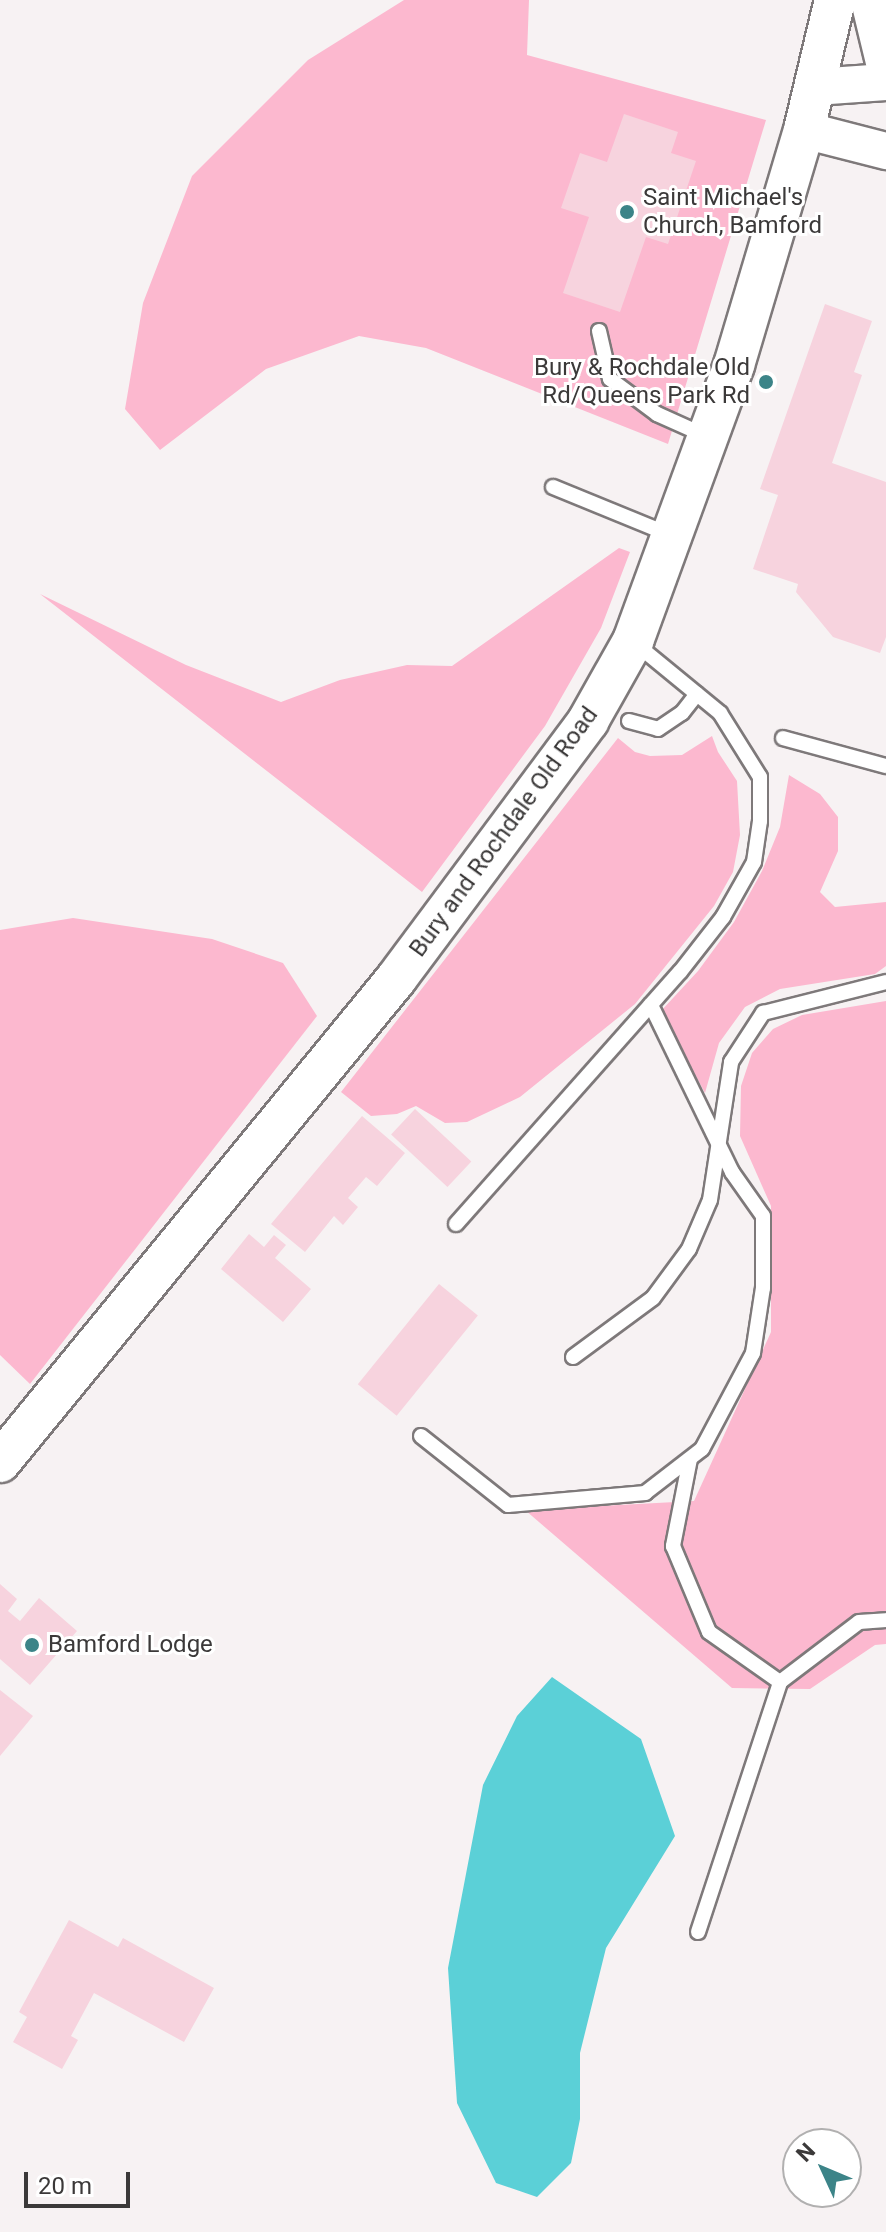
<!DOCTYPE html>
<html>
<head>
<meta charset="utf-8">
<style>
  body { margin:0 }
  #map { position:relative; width:886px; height:2232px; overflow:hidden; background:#f7f2f3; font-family:Roboto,sans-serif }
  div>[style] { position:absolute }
  .green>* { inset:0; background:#fcb8cf }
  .water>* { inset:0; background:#5bd0d7 }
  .building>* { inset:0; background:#f7d3de; transform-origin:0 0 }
  .roads { filter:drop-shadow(2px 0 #7e797a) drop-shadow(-2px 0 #7e797a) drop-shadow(0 2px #7e797a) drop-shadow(0 -2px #7e797a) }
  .service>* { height:14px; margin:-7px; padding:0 7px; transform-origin:7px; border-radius:7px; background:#fff }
  .tertiary>* { height:36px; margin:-18px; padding:0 18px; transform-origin:18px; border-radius:18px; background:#fff }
  .secondary>* { height:40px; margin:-20px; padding:0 20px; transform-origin:20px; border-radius:20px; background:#fff }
  .dots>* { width:22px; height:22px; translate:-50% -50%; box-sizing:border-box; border:4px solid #fff; border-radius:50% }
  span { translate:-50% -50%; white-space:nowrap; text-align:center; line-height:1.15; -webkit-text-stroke:6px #fff; paint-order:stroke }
  .poi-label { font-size:24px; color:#3b3939 }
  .left { translate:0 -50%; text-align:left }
  .right { translate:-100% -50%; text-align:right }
  .street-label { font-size:24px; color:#3b3939 }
  .north { position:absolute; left:782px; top:2128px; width:80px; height:80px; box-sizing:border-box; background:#fff; border:2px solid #b1b0b0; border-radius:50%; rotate:314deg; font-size:22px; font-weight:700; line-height:32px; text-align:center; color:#3b3939 }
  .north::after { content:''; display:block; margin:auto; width:28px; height:36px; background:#3c8488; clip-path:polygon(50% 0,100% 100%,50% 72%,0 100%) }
  .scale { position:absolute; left:24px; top:2172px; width:106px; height:36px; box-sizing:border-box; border:4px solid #3b3939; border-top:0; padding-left:10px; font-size:24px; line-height:28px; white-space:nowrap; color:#3b3939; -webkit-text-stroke:6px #fff; paint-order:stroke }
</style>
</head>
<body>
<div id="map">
  <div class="green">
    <i style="clip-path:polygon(404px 0,529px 0,527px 55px,766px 120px,668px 444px,426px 348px,359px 336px,266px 369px,160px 450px,125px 409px,143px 303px,192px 176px,308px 60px)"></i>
    <i style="clip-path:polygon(619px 548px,630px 552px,601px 628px,545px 726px,422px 892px,40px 594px,186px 665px,281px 702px,340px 680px,407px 665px,452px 666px)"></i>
    <i style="clip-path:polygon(712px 736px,718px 752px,737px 781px,740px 835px,733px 872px,714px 906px,635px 1004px,520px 1097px,467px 1122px,445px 1123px,416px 1106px,397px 1114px,371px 1116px,341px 1092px,618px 738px,635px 752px,650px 756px,682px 755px)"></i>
    <i style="clip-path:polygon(789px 775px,820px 794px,838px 817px,838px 851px,820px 892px,835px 907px,886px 902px,886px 966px,875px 974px,780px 989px,745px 1007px,719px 1043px,705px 1093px,661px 1011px,698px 971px,734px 922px,762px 871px,780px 827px)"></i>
    <i style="clip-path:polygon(73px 918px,212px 939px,283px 963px,317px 1016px,30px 1384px,0 1355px,0 930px)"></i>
    <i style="clip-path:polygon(886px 1001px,886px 1644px,875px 1645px,810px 1689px,732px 1688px,525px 1510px,694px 1501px,771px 1332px,771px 1206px,740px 1136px,741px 1086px,752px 1053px,773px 1029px,802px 1015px)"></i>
  </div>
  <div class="water">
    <i style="clip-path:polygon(552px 1677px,641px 1739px,675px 1836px,606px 1948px,580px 2053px,580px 2119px,571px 2163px,537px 2197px,496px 2183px,457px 2103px,448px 1968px,483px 1785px,517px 1716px)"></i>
  </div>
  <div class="building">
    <i style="clip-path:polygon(624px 114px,678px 132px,671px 153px,696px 161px,668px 244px,646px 237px,620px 312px,563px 293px,589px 217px,561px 208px,580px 153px,607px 162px)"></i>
    <i style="clip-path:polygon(825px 304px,872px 321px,854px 372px,862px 375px,832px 463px,886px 482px,886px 637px,880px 653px,833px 637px,796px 592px,798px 584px,753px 569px,778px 495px,760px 489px)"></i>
    <i style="left:415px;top:1109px;width:77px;height:35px;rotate:43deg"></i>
    <i style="clip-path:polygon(362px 1116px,405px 1153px,377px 1186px,366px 1177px,348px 1198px,358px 1207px,343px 1225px,334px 1216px,305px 1252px,271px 1224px)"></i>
    <i style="clip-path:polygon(249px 1234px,264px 1247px,274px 1235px,286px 1245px,275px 1258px,311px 1289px,283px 1322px,221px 1269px)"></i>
    <i style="left:439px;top:1284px;width:50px;height:129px;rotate:39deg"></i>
    <i style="clip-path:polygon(0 1584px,17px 1599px,8px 1611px,20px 1621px,39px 1598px,77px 1631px,30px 1685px,0 1659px)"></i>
    <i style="clip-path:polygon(0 1690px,33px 1716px,0 1756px)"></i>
    <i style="clip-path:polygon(69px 1920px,118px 1947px,123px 1938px,214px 1988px,184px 2042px,94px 1993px,71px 2036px,78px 2040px,62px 2069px,13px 2042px,27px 2017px,19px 2012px)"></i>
  </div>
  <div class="roads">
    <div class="service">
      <i style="left:599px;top:331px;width:49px;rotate:77.1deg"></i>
      <i style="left:610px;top:379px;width:59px;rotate:36.7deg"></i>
      <i style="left:657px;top:414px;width:51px;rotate:24.1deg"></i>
      <i style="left:553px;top:487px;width:124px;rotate:22.2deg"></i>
      <i style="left:629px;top:721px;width:30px;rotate:15deg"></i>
      <i style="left:658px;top:729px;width:29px;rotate:-34deg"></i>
      <i style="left:682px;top:713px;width:24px;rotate:-52deg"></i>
      <i style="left:783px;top:738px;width:107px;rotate:15.2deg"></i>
      <i style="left:456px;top:1224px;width:337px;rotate:-48.4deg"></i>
      <i style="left:680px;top:972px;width:70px;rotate:-52deg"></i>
      <i style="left:723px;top:917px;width:63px;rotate:-60.6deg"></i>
      <i style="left:754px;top:862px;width:41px;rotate:-81.7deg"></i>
      <i style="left:760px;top:821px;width:44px;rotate:-90deg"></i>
      <i style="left:760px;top:777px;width:75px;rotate:-122deg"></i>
      <i style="left:720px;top:713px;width:109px;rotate:-140.6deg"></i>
      <i style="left:573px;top:1357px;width:99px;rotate:-36.4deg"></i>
      <i style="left:653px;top:1298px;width:61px;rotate:-53.7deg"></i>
      <i style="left:689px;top:1249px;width:53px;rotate:-66.8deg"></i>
      <i style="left:710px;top:1200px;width:140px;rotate:-81.3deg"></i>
      <i style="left:731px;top:1062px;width:59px;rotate:-56.9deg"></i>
      <i style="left:763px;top:1013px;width:127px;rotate:-14.1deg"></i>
      <i style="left:421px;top:1436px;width:111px;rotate:38.4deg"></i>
      <i style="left:508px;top:1505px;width:138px;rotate:-5deg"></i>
      <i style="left:645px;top:1493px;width:72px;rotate:-37.7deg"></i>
      <i style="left:702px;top:1449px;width:109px;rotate:-62deg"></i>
      <i style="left:753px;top:1353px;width:66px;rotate:-81.3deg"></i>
      <i style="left:763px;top:1288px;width:72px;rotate:-90deg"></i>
      <i style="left:763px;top:1216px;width:54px;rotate:-125.2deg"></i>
      <i style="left:732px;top:1172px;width:186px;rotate:-115.9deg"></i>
      <i style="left:690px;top:1459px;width:89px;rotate:101.1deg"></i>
      <i style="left:673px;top:1546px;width:93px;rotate:67.3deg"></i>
      <i style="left:709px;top:1632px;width:87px;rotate:35.2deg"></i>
      <i style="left:698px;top:1932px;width:263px;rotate:-71.8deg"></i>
      <i style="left:780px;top:1682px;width:99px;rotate:-37.2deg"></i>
      <i style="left:859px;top:1622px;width:27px;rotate:-4deg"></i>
    </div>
    <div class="tertiary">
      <i style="left:815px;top:87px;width:71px;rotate:-4deg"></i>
      <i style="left:804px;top:130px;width:85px;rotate:14.4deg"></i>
    </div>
    <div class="secondary">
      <i style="left:871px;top:0;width:64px;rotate:76.4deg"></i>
      <i style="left:0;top:1462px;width:625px;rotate:-50.65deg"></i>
      <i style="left:396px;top:979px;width:322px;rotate:-53.3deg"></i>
      <i style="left:588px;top:721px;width:92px;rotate:-60.6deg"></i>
      <i style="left:633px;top:641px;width:294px;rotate:-69.9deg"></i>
      <i style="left:734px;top:365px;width:245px;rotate:-73.4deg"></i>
      <i style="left:804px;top:130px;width:134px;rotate:-76.6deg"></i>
    </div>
  </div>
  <div class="dots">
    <i style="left:627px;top:212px;background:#3c8488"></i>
    <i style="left:766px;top:382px;background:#3c8488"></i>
    <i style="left:32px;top:1645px;background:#3c8488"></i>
  </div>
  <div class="poi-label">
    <span class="left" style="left:643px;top:212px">Saint Michael's<br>Church, Bamford</span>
    <span class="right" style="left:750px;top:382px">Bury &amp; Rochdale Old<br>Rd/Queens Park Rd</span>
    <span class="left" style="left:48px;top:1645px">Bamford Lodge</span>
  </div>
  <div class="street-label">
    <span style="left:504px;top:832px;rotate:-54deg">Bury and Rochdale Old Road</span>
  </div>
  <div class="north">N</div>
  <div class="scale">20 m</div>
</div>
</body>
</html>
